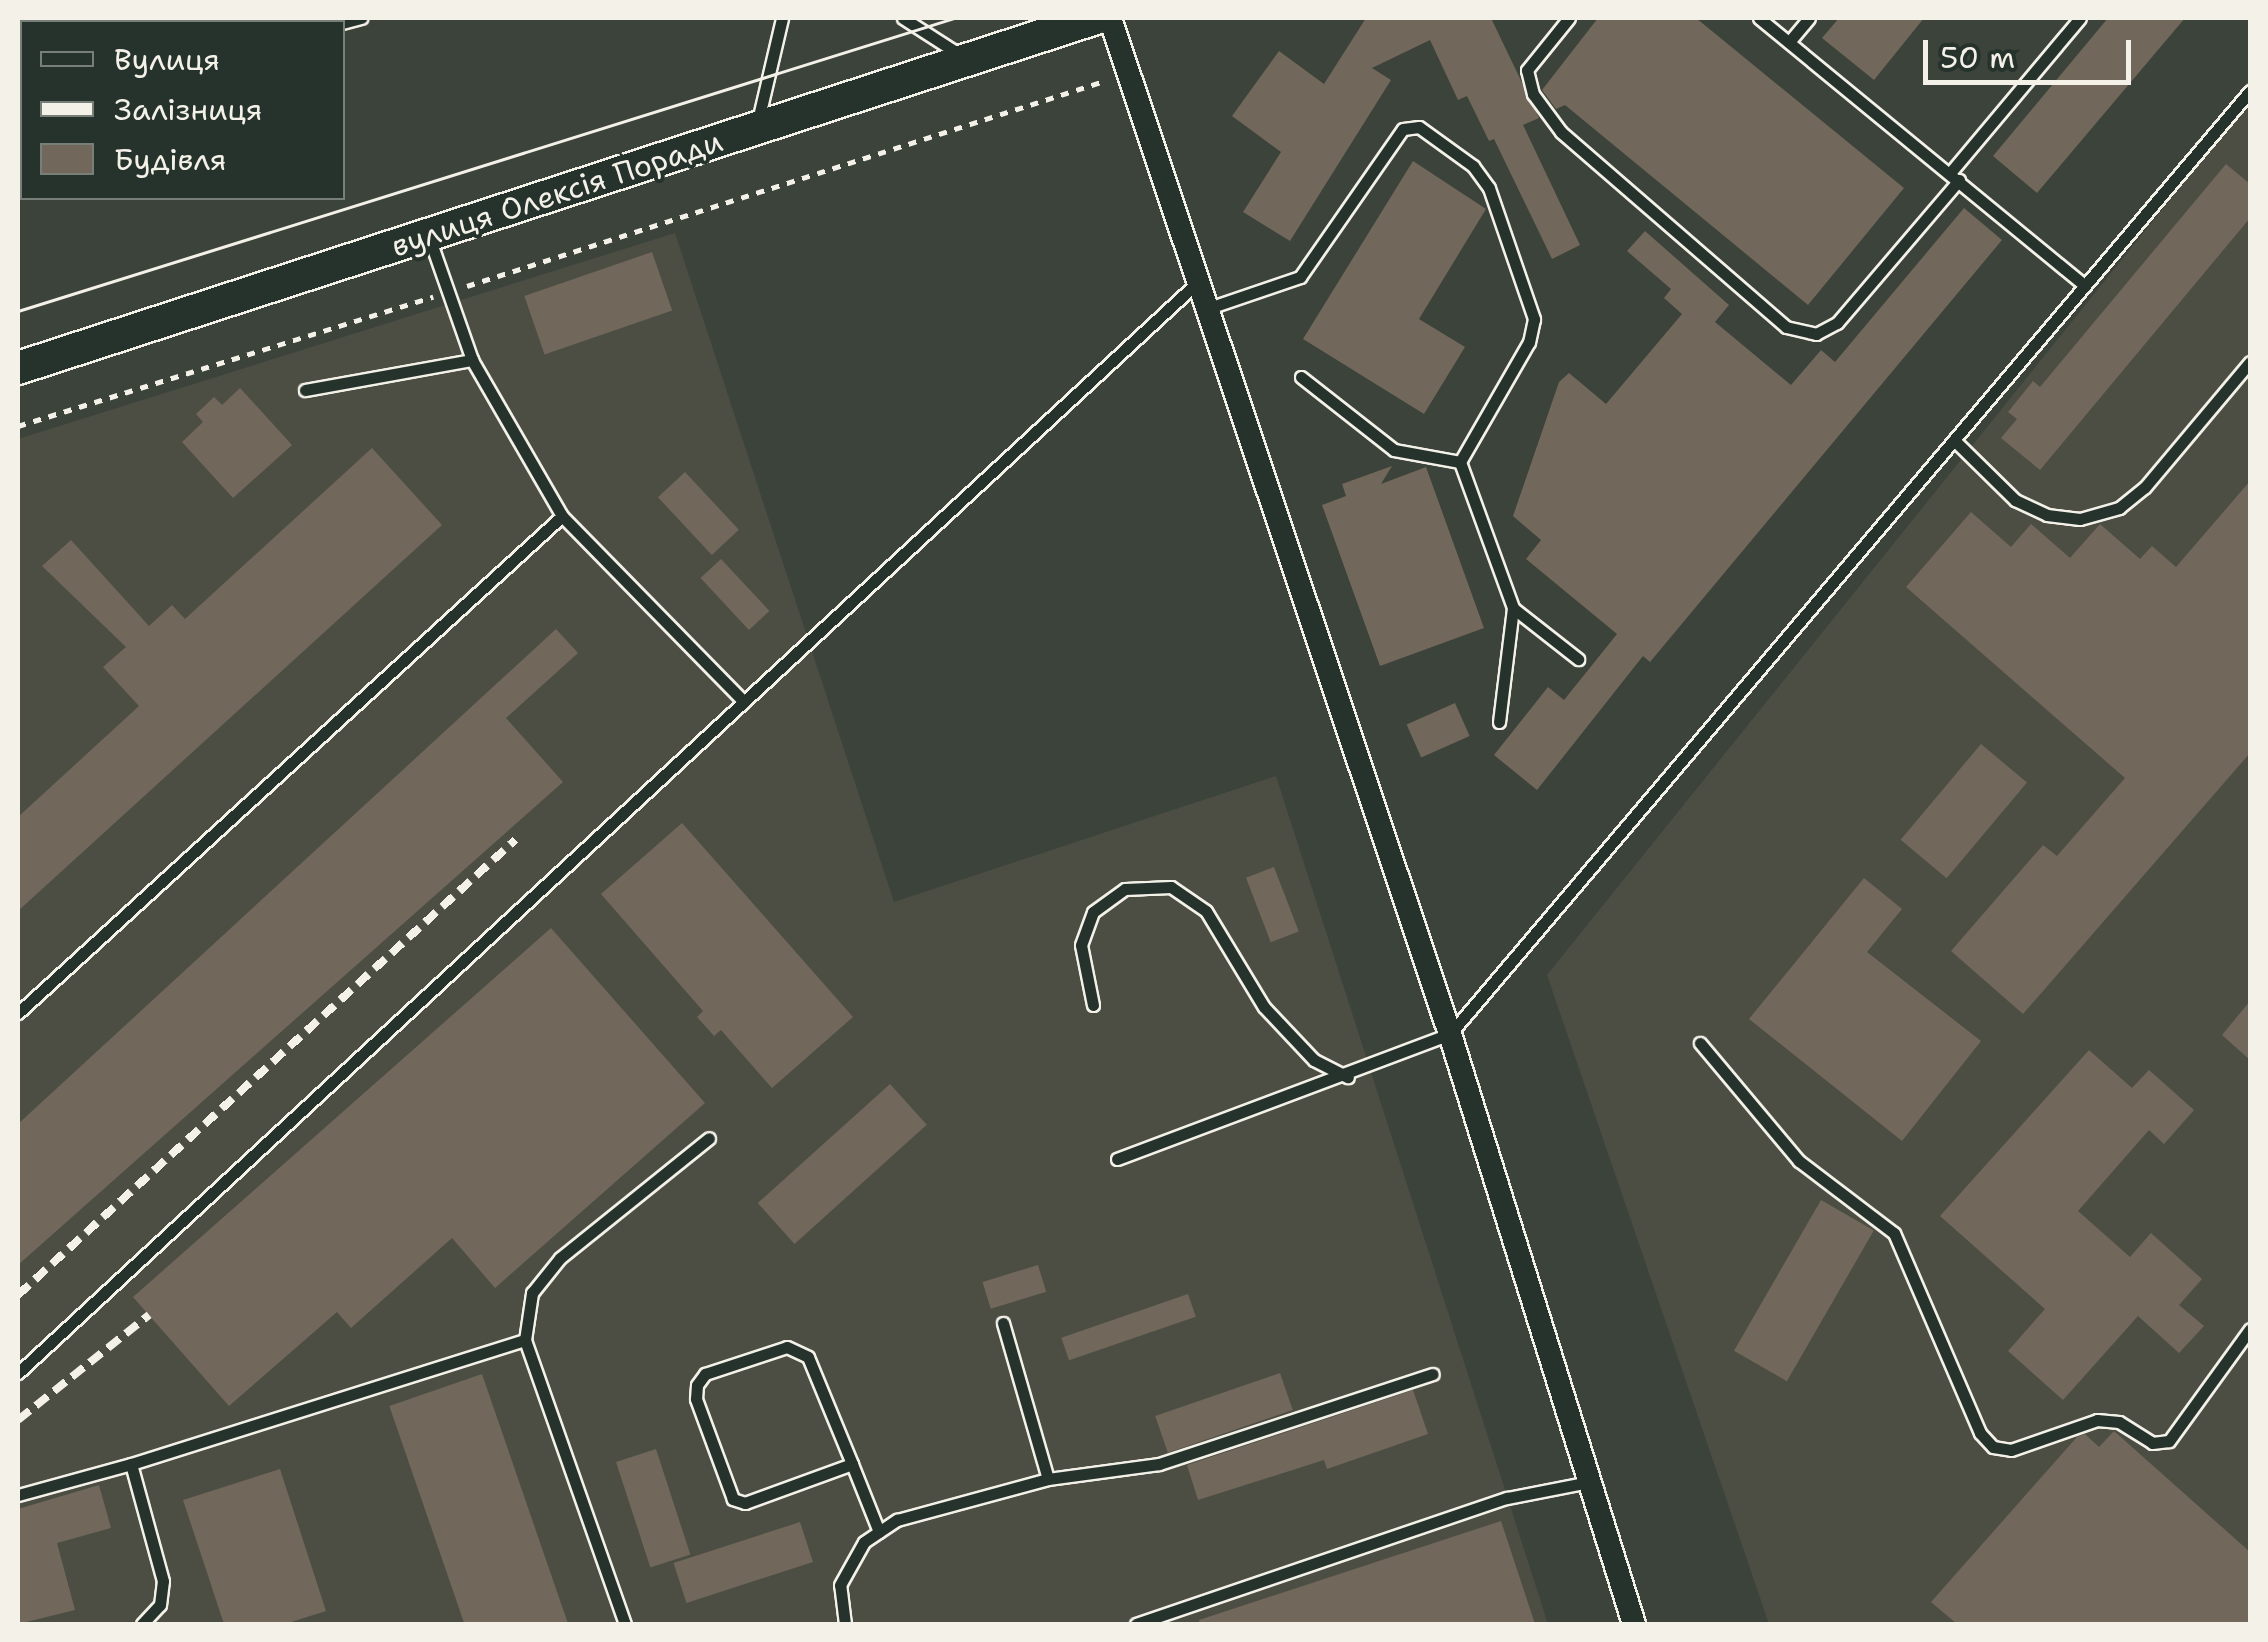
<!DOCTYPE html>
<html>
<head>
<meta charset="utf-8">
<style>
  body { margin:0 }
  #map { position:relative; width:2268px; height:1642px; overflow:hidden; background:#3c433a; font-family:"Shantell Sans",sans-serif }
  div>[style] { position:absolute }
  .built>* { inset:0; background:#4c4e44 }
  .building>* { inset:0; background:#71675a; transform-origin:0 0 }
  .path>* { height:5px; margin-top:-2.5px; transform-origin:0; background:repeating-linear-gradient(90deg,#f4f1e8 0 8px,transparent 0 16px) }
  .roads { filter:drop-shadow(2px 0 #f4f1e8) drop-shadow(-2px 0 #f4f1e8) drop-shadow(0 2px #f4f1e8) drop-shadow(0 -2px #f4f1e8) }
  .service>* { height:11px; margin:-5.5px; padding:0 5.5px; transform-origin:5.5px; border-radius:5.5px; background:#26332d }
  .minor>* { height:22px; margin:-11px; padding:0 11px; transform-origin:11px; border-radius:11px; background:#26332d }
  .secondary>* { height:32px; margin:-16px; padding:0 16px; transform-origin:16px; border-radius:16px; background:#26332d }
  .tram>* { height:2.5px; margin:-1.25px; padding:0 1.25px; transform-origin:1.25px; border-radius:1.25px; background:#f4f1e8 }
  .rail>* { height:8px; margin-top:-4px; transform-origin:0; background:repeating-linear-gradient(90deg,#f4f1e8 0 15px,transparent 0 23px) }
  span { translate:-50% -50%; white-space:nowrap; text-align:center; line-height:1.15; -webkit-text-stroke:8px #26332d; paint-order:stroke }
  .street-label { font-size:30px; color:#f4f1e8 }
  .frame { position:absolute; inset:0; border:20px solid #f4f1e8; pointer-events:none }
  .legend { position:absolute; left:20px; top:20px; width:325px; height:180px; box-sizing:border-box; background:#26332d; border:2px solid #787f78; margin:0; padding:12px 18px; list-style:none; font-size:30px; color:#f4f1e8 }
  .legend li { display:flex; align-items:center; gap:20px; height:50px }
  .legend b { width:50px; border:2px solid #787f78 }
  .scale { position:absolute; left:1923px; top:40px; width:208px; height:45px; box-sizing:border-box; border:5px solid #f4f1e8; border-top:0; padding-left:12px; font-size:30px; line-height:35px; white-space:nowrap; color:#f4f1e8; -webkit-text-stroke:8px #26332d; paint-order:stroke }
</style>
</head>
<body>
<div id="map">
  <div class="built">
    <i style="clip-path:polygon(2250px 100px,2250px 1624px,1769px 1624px,1547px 975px)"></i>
    <i style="clip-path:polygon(675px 233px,894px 902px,1276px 776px,1548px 1624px,18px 1624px,18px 439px)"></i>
  </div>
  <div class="building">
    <i style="clip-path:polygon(1366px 18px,1491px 18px,1539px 118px,1523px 125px,1580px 245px,1552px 259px,1494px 139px,1489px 141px,1467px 96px,1458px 100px,1430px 40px,1372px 68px,1391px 80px,1290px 241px,1243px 212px,1281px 152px,1232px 116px,1279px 51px,1324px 84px)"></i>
    <i style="clip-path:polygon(1598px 18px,1696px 18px,1904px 188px,1808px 305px,1565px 105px,1556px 109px,1542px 90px)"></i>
    <i style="clip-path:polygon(1839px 18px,1924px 18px,1874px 80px,1822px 38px)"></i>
    <i style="clip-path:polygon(2108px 18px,2185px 18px,2037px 193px,1993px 156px)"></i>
    <i style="clip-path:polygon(1413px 161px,1486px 209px,1419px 319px,1465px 347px,1424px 414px,1303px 339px)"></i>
    <i style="clip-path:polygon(2226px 164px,2250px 184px,2250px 218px,2040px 470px,2001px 438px,2017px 419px,2008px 412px,2033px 381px,2040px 387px)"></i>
    <i style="clip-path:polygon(1964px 208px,2002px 240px,1650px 662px,1643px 656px,1537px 790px,1494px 755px,1548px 687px,1564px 700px,1617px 634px,1526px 559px,1541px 540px,1513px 516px,1559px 382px,1569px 373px,1606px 404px,1682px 314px,1664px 298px,1671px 289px,1627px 251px,1645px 231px,1729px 305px,1715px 322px,1791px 385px,1821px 350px,1835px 362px)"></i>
    <i style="left:652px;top:252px;width:62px;height:135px;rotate:71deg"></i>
    <i style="clip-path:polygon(240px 388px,292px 445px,233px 498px,182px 442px,203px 422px,196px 414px,214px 397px,222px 405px)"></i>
    <i style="clip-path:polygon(372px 448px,442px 525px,18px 911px,18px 817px,139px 706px,103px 667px,126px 647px,42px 566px,71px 540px,149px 626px,172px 605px,185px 619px)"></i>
    <i style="clip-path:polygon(1392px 466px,1381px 484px,1426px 467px,1484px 628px,1380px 666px,1322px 505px,1346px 496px,1342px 484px)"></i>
    <i style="left:685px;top:472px;width:79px;height:37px;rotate:47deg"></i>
    <i style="clip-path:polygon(2250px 481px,2250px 753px,2023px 1014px,1951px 951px,2043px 845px,2057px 856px,2125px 778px,1906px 587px,1971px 512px,2011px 547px,2031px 524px,2070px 558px,2100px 524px,2140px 559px,2152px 546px,2176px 567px)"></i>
    <i style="left:721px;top:559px;width:71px;height:28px;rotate:47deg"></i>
    <i style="clip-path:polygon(556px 629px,578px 653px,506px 718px,563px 782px,18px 1265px,18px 1124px)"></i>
    <i style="left:1455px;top:703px;width:36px;height:53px;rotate:66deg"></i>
    <i style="left:1981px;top:744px;width:60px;height:125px;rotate:40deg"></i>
    <i style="clip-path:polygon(682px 823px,853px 1017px,772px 1088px,721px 1030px,714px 1036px,697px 1017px,703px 1011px,601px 894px)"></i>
    <i style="left:1274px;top:867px;width:69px;height:30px;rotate:69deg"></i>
    <i style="clip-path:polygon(1864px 878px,1902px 909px,1867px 952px,1981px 1041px,1902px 1141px,1749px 1019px)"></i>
    <i style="clip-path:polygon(551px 928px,705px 1103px,495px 1288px,452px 1238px,351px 1328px,337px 1312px,229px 1406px,133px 1297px)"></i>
    <i style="clip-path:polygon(2250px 1001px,2250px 1060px,2222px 1035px)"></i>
    <i style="clip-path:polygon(2089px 1050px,2132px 1088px,2149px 1070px,2194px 1110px,2164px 1144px,2149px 1130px,2078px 1211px,2130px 1257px,2151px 1233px,2202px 1279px,2179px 1305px,2204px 1326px,2179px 1353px,2138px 1316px,2063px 1400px,2008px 1351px,2045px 1309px,1940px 1216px)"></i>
    <i style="left:890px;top:1084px;width:55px;height:178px;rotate:48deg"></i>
    <i style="left:1821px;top:1200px;width:61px;height:174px;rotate:30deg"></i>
    <i style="left:1038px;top:1265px;width:28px;height:58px;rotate:73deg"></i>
    <i style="left:1188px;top:1294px;width:24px;height:134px;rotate:71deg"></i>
    <i style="left:1280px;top:1373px;width:39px;height:132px;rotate:71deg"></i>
    <i style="left:482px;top:1374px;width:264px;height:98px;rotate:71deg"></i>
    <i style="clip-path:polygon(1413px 1390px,1428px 1434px,1327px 1469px,1324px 1460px,1198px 1500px,1187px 1465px)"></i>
    <i style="clip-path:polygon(2114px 1431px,2250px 1552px,2250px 1624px,1957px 1624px,1931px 1602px,2077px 1437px,2085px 1434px,2099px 1447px)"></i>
    <i style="left:656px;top:1449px;width:111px;height:42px;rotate:72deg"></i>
    <i style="clip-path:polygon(280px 1469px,326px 1611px,285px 1624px,224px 1624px,183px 1500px)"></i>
    <i style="clip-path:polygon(99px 1485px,111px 1528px,57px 1543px,75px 1610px,18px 1624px,18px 1509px)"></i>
    <i style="clip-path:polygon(1501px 1521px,1535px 1624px,1200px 1624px,1199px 1620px)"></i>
    <i style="left:800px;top:1522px;width:42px;height:133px;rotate:72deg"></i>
  </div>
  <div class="path">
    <i style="left:467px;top:286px;width:669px;rotate:-17.84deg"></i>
    <i style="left:18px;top:426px;width:435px;rotate:-17.3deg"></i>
  </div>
  <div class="roads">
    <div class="service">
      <i style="left:903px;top:18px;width:70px;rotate:32.8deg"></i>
      <i style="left:1569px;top:18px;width:67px;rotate:128.9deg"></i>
      <i style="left:1527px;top:70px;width:25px;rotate:76deg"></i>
      <i style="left:1533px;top:94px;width:47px;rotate:53.6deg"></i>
      <i style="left:1561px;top:132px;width:298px;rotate:40.9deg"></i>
      <i style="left:1786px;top:327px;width:31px;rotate:13deg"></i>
      <i style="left:1816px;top:334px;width:24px;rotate:-28deg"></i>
      <i style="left:1837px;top:323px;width:188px;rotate:-49.5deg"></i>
      <i style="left:1759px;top:18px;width:422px;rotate:39.4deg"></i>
      <i style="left:342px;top:23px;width:20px;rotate:-15deg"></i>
      <i style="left:1789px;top:42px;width:31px;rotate:-50deg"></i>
      <i style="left:18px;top:109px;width:4px;rotate:-14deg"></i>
      <i style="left:757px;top:125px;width:110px;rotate:-76.8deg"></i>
      <i style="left:1950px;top:173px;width:202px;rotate:-50deg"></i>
      <i style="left:429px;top:237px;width:130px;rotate:70.7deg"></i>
      <i style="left:472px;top:360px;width:180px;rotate:60deg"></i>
      <i style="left:562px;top:516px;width:260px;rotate:45.6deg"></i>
      <i style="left:1209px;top:308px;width:96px;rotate:-18.8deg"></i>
      <i style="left:1300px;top:277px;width:180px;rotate:-55.2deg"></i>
      <i style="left:1403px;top:129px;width:16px;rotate:-7deg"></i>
      <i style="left:1419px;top:127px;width:67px;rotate:35.8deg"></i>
      <i style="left:1473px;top:166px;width:27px;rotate:54deg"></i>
      <i style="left:1489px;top:188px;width:139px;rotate:71deg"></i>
      <i style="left:1534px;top:319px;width:24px;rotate:102deg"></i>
      <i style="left:1529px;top:342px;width:138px;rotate:119.9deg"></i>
      <i style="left:1460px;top:462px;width:155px;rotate:70deg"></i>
      <i style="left:1513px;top:608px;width:83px;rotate:38.1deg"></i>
      <i style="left:1301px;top:377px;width:118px;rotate:38.1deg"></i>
      <i style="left:1394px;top:450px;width:67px;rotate:10.3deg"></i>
      <i style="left:305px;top:390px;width:170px;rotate:-10.2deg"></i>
      <i style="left:1954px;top:440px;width:86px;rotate:44.5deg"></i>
      <i style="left:2015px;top:500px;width:35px;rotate:25deg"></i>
      <i style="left:2047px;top:515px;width:33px;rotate:7deg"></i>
      <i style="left:2080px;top:519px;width:41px;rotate:-15.8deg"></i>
      <i style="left:2119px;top:508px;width:33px;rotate:-39deg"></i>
      <i style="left:2145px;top:487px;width:163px;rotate:-50deg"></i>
      <i style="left:1499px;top:722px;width:115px;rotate:-83deg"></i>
      <i style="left:1093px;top:1005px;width:61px;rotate:-101.3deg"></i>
      <i style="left:1081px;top:945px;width:35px;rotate:-70deg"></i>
      <i style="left:1093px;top:912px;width:39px;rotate:-36deg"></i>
      <i style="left:1125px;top:889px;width:46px;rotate:-2.5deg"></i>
      <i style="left:1171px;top:887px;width:42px;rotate:34.4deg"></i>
      <i style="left:1206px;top:911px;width:112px;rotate:58.9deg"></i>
      <i style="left:1264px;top:1007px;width:73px;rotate:46.7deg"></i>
      <i style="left:1314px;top:1060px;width:38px;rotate:27deg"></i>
      <i style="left:18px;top:1013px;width:737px;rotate:-42.41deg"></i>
      <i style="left:1700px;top:1043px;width:154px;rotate:50deg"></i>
      <i style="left:1799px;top:1161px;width:119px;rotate:37.2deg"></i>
      <i style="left:1894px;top:1233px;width:218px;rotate:66.7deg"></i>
      <i style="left:1980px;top:1433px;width:19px;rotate:47deg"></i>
      <i style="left:1993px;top:1447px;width:18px;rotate:9deg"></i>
      <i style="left:2011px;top:1450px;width:91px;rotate:-19.2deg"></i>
      <i style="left:2097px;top:1420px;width:22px;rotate:5deg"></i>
      <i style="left:2119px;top:1422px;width:39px;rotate:32deg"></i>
      <i style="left:2152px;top:1443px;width:17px;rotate:-7deg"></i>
      <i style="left:2169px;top:1441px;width:138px;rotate:-54.1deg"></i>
      <i style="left:1117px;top:1159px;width:356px;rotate:-20.6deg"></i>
      <i style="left:1450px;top:1034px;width:1237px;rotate:-49.69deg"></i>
      <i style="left:1003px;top:1323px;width:162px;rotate:73.9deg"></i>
      <i style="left:18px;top:1373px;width:1610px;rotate:-42.76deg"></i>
      <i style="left:852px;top:1464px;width:114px;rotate:160deg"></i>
      <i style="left:745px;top:1503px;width:13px;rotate:-162deg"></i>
      <i style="left:733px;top:1499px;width:107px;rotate:-110.3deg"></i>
      <i style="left:696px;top:1399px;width:14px;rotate:-86deg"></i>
      <i style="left:697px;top:1385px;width:14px;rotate:-54deg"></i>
      <i style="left:705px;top:1374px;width:86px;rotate:-18.2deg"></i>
      <i style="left:787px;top:1347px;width:23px;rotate:25deg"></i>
      <i style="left:808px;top:1357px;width:116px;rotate:67.6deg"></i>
      <i style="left:852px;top:1464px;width:73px;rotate:68.3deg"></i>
      <i style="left:18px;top:1495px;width:117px;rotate:-15.3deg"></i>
      <i style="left:142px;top:1624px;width:26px;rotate:-47deg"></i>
      <i style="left:160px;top:1605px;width:24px;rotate:-83deg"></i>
      <i style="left:163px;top:1581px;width:121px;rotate:-105.3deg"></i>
      <i style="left:131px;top:1464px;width:413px;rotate:-17.5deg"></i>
      <i style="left:625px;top:1624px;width:301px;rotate:-109.4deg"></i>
      <i style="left:525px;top:1340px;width:48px;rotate:-81.5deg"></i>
      <i style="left:532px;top:1293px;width:45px;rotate:-51.3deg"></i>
      <i style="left:560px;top:1258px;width:191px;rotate:-38.8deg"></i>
      <i style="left:845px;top:1624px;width:39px;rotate:-97deg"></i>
      <i style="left:840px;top:1585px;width:49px;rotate:-60.8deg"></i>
      <i style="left:864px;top:1542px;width:40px;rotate:-34deg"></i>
      <i style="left:897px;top:1520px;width:156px;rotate:-15.2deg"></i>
      <i style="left:1048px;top:1479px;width:112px;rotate:-7.7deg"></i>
      <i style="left:1159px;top:1464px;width:288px;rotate:-18.2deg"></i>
      <i style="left:1136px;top:1624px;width:392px;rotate:-18.8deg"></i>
      <i style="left:1507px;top:1498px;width:84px;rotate:-11deg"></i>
    </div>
    <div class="minor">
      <i style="left:1110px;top:18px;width:1071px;rotate:71.5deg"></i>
      <i style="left:1450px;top:1034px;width:618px;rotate:72.68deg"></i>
    </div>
    <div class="secondary">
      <i style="left:18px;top:368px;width:1133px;rotate:-17.99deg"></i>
    </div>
  </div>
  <div class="tram">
    <i style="left:18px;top:311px;width:981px;rotate:-17.38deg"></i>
  </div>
  <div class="rail">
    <i style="left:18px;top:1295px;width:674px;rotate:-42.47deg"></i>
    <i style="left:18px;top:1420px;width:168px;rotate:-38.7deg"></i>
  </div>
  <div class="street-label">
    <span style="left:557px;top:194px;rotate:-18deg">вулиця Олексія Поради</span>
  </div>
  <div class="frame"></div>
  <ul class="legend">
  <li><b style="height:12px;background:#26332d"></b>Вулиця</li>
  <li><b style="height:12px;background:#f4f1e8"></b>Залізниця</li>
  <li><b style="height:28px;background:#71675a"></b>Будівля</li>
  </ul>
  <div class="scale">50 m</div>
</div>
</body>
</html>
